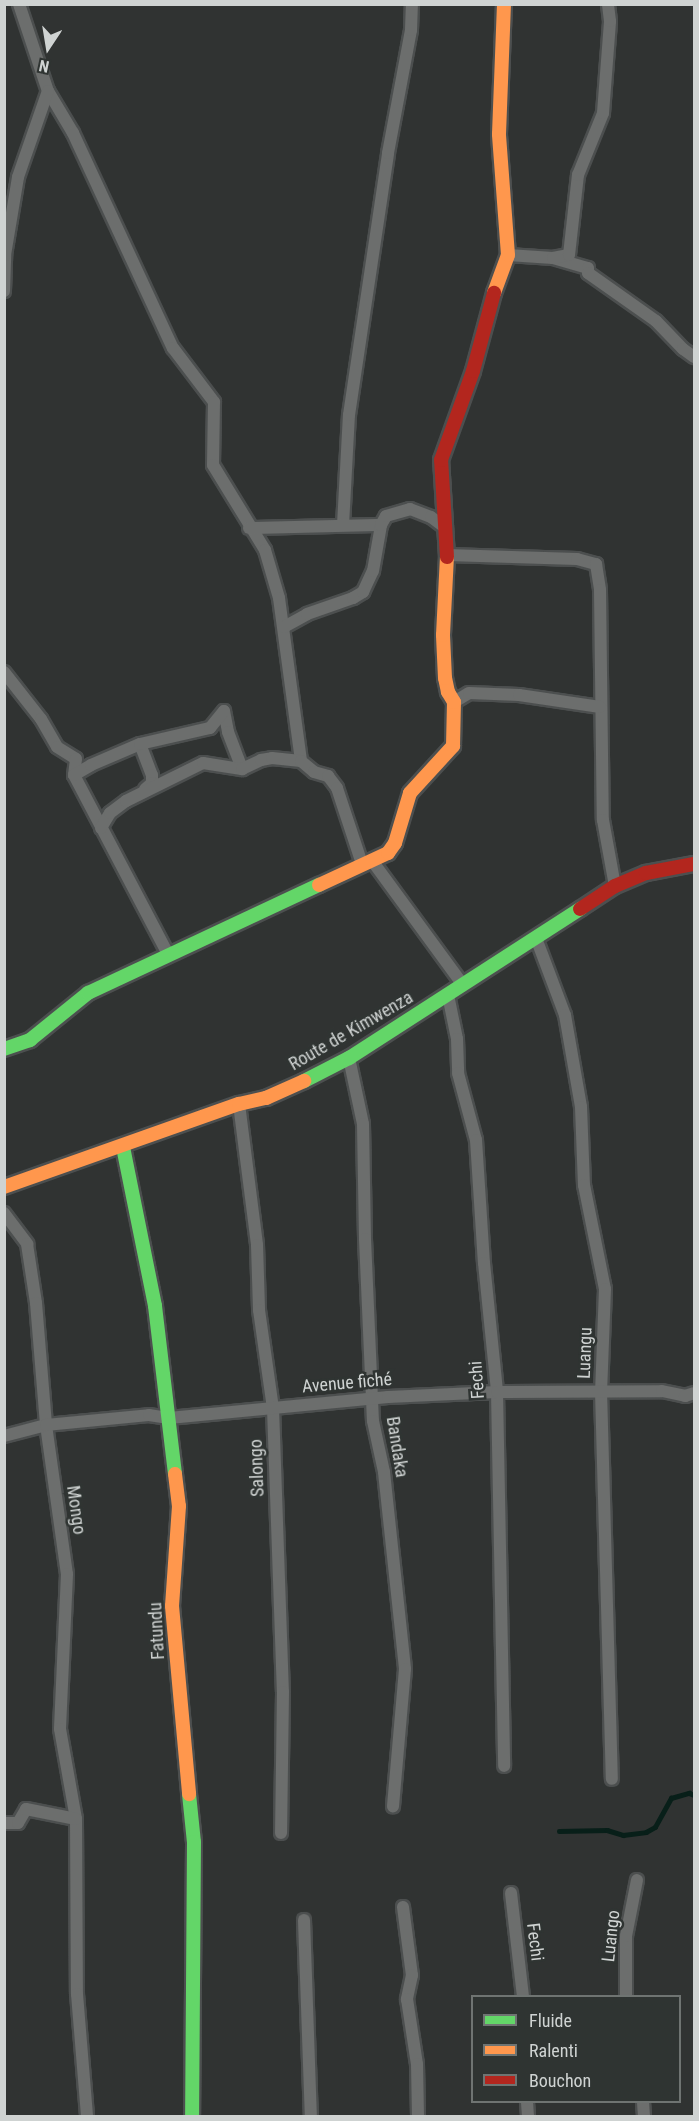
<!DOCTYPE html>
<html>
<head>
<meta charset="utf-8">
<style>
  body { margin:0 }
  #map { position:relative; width:699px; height:2121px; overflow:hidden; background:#303332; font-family:"Roboto Condensed",sans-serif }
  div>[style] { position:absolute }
  .stream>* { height:4.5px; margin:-2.25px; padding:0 2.25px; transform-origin:2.25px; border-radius:2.25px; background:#081f19 }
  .roads { filter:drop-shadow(2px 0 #4c4f4f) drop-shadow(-2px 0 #4c4f4f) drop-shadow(0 2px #4c4f4f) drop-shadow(0 -2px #4c4f4f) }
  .street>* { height:12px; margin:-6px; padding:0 6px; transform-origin:6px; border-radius:6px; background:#6c6e6d }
  .fast>* { height:14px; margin:-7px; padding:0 7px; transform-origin:7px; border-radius:7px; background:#63d668 }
  .slow>* { height:14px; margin:-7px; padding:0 7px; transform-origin:7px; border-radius:7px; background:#ff974d }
  .jam>* { height:14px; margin:-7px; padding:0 7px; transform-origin:7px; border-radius:7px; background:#b3261e }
  span { translate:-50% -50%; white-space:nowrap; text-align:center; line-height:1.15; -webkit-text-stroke:5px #2f3432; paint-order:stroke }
  .street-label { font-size:18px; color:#cfd3d2 }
  .frame { position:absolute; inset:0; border:6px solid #cfd3d2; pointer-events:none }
  .legend { position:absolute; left:471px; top:1995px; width:210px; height:108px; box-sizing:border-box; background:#2f3432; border:2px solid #6f7472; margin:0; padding:8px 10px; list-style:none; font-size:18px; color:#cfd3d2 }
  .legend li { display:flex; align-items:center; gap:12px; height:30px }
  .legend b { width:30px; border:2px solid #6f7472 }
  .north { position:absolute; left:18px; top:18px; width:60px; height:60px; -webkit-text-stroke:4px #2f3432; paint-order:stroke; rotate:192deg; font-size:16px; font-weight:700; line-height:24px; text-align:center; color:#cfd3d2 }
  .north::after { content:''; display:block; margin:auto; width:21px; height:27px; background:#cfd3d2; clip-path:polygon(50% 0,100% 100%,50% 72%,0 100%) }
</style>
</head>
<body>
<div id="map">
  <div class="stream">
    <i style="left:559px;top:1831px;width:48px;rotate:-1.2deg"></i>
    <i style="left:607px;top:1830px;width:17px;rotate:17deg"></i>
    <i style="left:623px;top:1835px;width:23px;rotate:-7deg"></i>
    <i style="left:646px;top:1832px;width:10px;rotate:-29deg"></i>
    <i style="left:655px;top:1827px;width:33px;rotate:-61deg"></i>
    <i style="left:671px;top:1798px;width:19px;rotate:-16deg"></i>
    <i style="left:689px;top:1793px;width:5px;rotate:22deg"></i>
  </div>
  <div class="roads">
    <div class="street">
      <i style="left:19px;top:4px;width:92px;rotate:71.6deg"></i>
      <i style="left:48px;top:91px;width:49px;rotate:59.2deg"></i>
      <i style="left:73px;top:133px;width:237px;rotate:65.1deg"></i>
      <i style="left:173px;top:348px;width:68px;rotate:52.8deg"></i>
      <i style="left:214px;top:402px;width:63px;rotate:90.9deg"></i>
      <i style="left:213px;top:465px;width:100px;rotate:58.5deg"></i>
      <i style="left:265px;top:550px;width:50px;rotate:73.7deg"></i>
      <i style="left:279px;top:598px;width:164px;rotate:82.3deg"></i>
      <i style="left:508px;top:255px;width:45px;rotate:3.8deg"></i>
      <i style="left:553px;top:258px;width:36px;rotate:16deg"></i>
      <i style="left:588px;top:268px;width:5px;rotate:90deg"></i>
      <i style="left:588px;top:273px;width:83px;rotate:35.2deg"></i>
      <i style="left:656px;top:321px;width:39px;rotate:46deg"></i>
      <i style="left:683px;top:349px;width:14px;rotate:36deg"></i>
      <i style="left:553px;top:258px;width:16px;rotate:-11deg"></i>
      <i style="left:569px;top:255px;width:81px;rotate:-83.6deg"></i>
      <i style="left:578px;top:175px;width:67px;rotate:-68deg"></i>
      <i style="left:603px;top:113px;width:92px;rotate:-85.6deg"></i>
      <i style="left:610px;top:21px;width:17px;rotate:-97deg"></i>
      <i style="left:4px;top:291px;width:36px;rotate:-88deg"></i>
      <i style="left:5px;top:255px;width:79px;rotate:-80.5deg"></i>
      <i style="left:18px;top:177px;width:91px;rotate:-70.8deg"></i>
      <i style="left:343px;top:525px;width:110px;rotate:-86.9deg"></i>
      <i style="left:349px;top:415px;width:265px;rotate:-81.5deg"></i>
      <i style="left:388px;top:153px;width:125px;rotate:-79.4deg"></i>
      <i style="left:411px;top:30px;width:26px;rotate:-88deg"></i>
      <i style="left:249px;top:528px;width:132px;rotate:-1.3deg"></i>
      <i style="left:447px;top:555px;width:130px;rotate:1.8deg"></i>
      <i style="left:577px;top:559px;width:20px;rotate:15deg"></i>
      <i style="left:596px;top:564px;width:26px;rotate:81deg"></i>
      <i style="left:600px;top:590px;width:230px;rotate:89.3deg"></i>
      <i style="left:603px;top:820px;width:67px;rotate:79.7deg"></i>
      <i style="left:284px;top:627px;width:26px;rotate:-29deg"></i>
      <i style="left:307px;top:614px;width:49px;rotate:-19.2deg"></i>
      <i style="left:353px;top:598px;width:12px;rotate:-31deg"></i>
      <i style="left:363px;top:592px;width:23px;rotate:-65deg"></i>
      <i style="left:373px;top:571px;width:47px;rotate:-80.1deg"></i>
      <i style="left:381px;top:525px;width:10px;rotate:-61deg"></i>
      <i style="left:386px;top:516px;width:25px;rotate:-16deg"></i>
      <i style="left:410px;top:509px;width:22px;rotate:21deg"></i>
      <i style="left:431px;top:517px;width:15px;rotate:37deg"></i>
      <i style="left:4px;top:672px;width:60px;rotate:51.8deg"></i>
      <i style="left:41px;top:719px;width:32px;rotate:60deg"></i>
      <i style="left:57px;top:747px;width:22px;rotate:32deg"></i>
      <i style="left:76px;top:759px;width:16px;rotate:97deg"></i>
      <i style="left:74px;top:775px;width:202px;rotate:62.3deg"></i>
      <i style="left:454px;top:702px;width:17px;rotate:-31deg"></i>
      <i style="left:469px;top:693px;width:50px;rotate:2.3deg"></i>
      <i style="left:519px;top:695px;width:82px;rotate:8.4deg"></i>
      <i style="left:224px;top:711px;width:21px;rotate:79deg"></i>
      <i style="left:228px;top:732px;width:40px;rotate:69deg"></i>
      <i style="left:140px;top:744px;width:33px;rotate:69deg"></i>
      <i style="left:152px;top:775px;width:8px;rotate:90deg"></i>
      <i style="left:152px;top:783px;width:9px;rotate:139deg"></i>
      <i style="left:74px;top:775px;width:20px;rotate:-30deg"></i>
      <i style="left:91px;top:765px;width:53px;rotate:-23.2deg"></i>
      <i style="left:140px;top:744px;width:72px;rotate:-12.9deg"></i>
      <i style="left:210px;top:728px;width:22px;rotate:-51deg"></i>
      <i style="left:101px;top:828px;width:17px;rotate:-59deg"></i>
      <i style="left:110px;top:813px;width:20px;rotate:-37deg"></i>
      <i style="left:126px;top:801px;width:86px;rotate:-26.3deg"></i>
      <i style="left:203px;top:763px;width:39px;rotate:9deg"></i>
      <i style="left:242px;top:769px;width:21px;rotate:-25deg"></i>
      <i style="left:261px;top:760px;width:11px;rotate:-10deg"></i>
      <i style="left:272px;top:758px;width:29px;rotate:6deg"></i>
      <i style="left:301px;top:761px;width:17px;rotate:40deg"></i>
      <i style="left:314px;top:772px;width:15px;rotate:16deg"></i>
      <i style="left:328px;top:776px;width:15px;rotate:53deg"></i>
      <i style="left:337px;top:788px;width:80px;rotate:71.8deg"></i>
      <i style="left:373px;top:862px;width:152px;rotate:53.8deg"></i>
      <i style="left:536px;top:938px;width:82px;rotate:69.4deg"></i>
      <i style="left:565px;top:1015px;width:93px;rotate:80.1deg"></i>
      <i style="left:581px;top:1107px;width:78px;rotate:87.8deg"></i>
      <i style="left:584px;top:1185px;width:106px;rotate:78.6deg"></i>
      <i style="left:605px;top:1289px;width:102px;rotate:92.2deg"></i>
      <i style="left:601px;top:1391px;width:388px;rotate:88.4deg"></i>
      <i style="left:448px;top:995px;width:45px;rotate:78.4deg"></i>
      <i style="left:457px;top:1039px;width:34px;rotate:88deg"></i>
      <i style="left:458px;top:1073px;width:69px;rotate:75deg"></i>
      <i style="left:476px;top:1140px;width:123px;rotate:86.3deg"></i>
      <i style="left:484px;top:1263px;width:130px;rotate:84.2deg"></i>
      <i style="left:497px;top:1392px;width:374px;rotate:88.9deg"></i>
      <i style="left:349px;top:1058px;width:67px;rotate:78deg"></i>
      <i style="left:363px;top:1124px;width:115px;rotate:89deg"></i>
      <i style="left:365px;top:1239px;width:182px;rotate:87.5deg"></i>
      <i style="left:373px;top:1421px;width:52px;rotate:77.8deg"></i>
      <i style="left:384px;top:1472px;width:198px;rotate:83.9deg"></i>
      <i style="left:405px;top:1669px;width:138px;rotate:95deg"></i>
      <i style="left:239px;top:1104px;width:142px;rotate:82.7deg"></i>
      <i style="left:257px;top:1245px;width:65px;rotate:88.2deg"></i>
      <i style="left:259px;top:1310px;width:99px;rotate:81.9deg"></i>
      <i style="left:273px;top:1408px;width:284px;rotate:88deg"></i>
      <i style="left:283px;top:1692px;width:141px;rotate:90.8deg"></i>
      <i style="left:4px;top:1213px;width:39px;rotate:53deg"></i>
      <i style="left:27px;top:1244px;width:60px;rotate:81.3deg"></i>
      <i style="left:36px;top:1303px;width:122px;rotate:85.3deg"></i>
      <i style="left:46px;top:1425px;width:150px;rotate:82deg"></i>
      <i style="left:67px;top:1574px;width:155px;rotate:92.6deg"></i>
      <i style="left:60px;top:1729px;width:91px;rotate:79.9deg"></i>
      <i style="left:76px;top:1819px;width:175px;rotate:89.7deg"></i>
      <i style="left:77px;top:1994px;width:122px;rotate:85.3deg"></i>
      <i style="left:4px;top:1436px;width:43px;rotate:-14.7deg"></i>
      <i style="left:46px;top:1425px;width:103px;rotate:-5.5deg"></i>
      <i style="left:149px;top:1415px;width:20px;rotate:9deg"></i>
      <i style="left:169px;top:1418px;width:220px;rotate:-5.5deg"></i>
      <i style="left:388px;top:1397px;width:109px;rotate:-2.6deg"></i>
      <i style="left:497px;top:1392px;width:165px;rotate:-0.3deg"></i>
      <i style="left:662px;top:1391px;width:24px;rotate:12deg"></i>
      <i style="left:685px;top:1396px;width:9px;rotate:-18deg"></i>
      <i style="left:4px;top:1823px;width:14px"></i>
      <i style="left:18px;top:1823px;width:16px;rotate:-60deg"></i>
      <i style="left:26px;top:1809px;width:51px;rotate:11.3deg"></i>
      <i style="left:511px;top:1893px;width:104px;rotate:83.4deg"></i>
      <i style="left:403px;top:1907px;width:69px;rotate:82.5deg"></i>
      <i style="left:412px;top:1975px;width:25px;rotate:102deg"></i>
      <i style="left:407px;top:1999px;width:66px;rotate:81.3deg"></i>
      <i style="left:417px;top:2064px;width:52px;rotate:88.9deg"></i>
      <i style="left:304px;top:1920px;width:196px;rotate:88deg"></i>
      <i style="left:626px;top:1996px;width:60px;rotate:-90deg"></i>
      <i style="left:626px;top:1936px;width:57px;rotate:-78.9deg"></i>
      <i style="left:527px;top:2102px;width:14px;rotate:86deg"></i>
      <i style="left:643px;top:2102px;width:14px;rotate:86deg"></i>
    </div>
    <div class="fast">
      <i style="left:4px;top:1049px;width:28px;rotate:-19deg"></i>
      <i style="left:30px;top:1040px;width:75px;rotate:-39deg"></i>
      <i style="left:88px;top:993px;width:255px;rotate:-25.1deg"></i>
      <i style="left:304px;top:1081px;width:51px;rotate:-27.1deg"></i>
      <i style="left:349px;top:1058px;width:275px;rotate:-32.8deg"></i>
      <i style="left:123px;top:1147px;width:162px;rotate:78.6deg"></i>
      <i style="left:155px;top:1306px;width:169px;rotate:83.2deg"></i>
      <i style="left:189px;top:1794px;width:48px;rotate:84.1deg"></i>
      <i style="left:194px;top:1842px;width:274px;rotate:90.4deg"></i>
    </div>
    <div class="slow">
      <i style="left:494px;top:293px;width:40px;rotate:-69.8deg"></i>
      <i style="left:508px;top:255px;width:121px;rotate:-94.3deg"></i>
      <i style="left:499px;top:134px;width:130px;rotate:-87.8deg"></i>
      <i style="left:319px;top:885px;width:76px;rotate:-24.9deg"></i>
      <i style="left:388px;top:853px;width:12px;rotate:-55deg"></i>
      <i style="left:395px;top:843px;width:52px;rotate:-73.3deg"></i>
      <i style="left:410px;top:793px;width:64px;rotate:-47.5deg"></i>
      <i style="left:453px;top:746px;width:44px;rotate:-88.7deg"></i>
      <i style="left:454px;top:702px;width:12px;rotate:-121deg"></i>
      <i style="left:448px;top:692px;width:14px;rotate:-102deg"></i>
      <i style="left:445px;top:678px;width:43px;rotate:-92.7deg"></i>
      <i style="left:443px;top:635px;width:78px;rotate:-87.1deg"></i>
      <i style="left:4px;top:1187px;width:249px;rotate:-19.5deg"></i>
      <i style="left:239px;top:1104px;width:28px;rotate:-13deg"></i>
      <i style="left:266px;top:1098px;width:42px;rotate:-24.1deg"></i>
      <i style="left:175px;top:1474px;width:32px;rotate:83deg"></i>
      <i style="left:179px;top:1506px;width:100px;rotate:94deg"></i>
      <i style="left:172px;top:1606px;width:189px;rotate:84.8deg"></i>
    </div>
    <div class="jam">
      <i style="left:447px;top:557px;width:97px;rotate:-93.5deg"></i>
      <i style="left:441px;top:460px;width:95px;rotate:-70.2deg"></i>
      <i style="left:473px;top:371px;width:81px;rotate:-74.9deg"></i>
      <i style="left:580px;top:909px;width:42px;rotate:-33.3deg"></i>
      <i style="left:615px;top:886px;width:34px;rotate:-23deg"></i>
      <i style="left:646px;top:873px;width:49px;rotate:-10.6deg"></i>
    </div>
  </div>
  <div class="street-label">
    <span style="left:351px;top:1031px;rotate:-30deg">Route de Kimwenza</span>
    <span style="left:585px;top:1353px;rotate:-88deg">Luangu</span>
    <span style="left:477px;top:1380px;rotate:-94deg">Fechi</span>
    <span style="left:347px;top:1383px;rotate:-5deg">Avenue fiché</span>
    <span style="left:397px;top:1447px;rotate:81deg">Bandaka</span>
    <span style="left:257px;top:1468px;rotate:-92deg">Salongo</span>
    <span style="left:76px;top:1510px;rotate:82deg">Mongo</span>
    <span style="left:157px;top:1631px;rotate:-93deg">Fatundu</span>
    <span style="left:611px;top:1936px;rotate:-84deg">Luango</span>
    <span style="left:535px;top:1942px;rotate:83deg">Fechi</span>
  </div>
  <div class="frame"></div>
  <ul class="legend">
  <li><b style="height:8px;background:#63d668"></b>Fluide</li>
  <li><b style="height:8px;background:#ff974d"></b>Ralenti</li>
  <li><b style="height:8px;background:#b3261e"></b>Bouchon</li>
  </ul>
  <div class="north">N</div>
</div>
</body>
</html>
